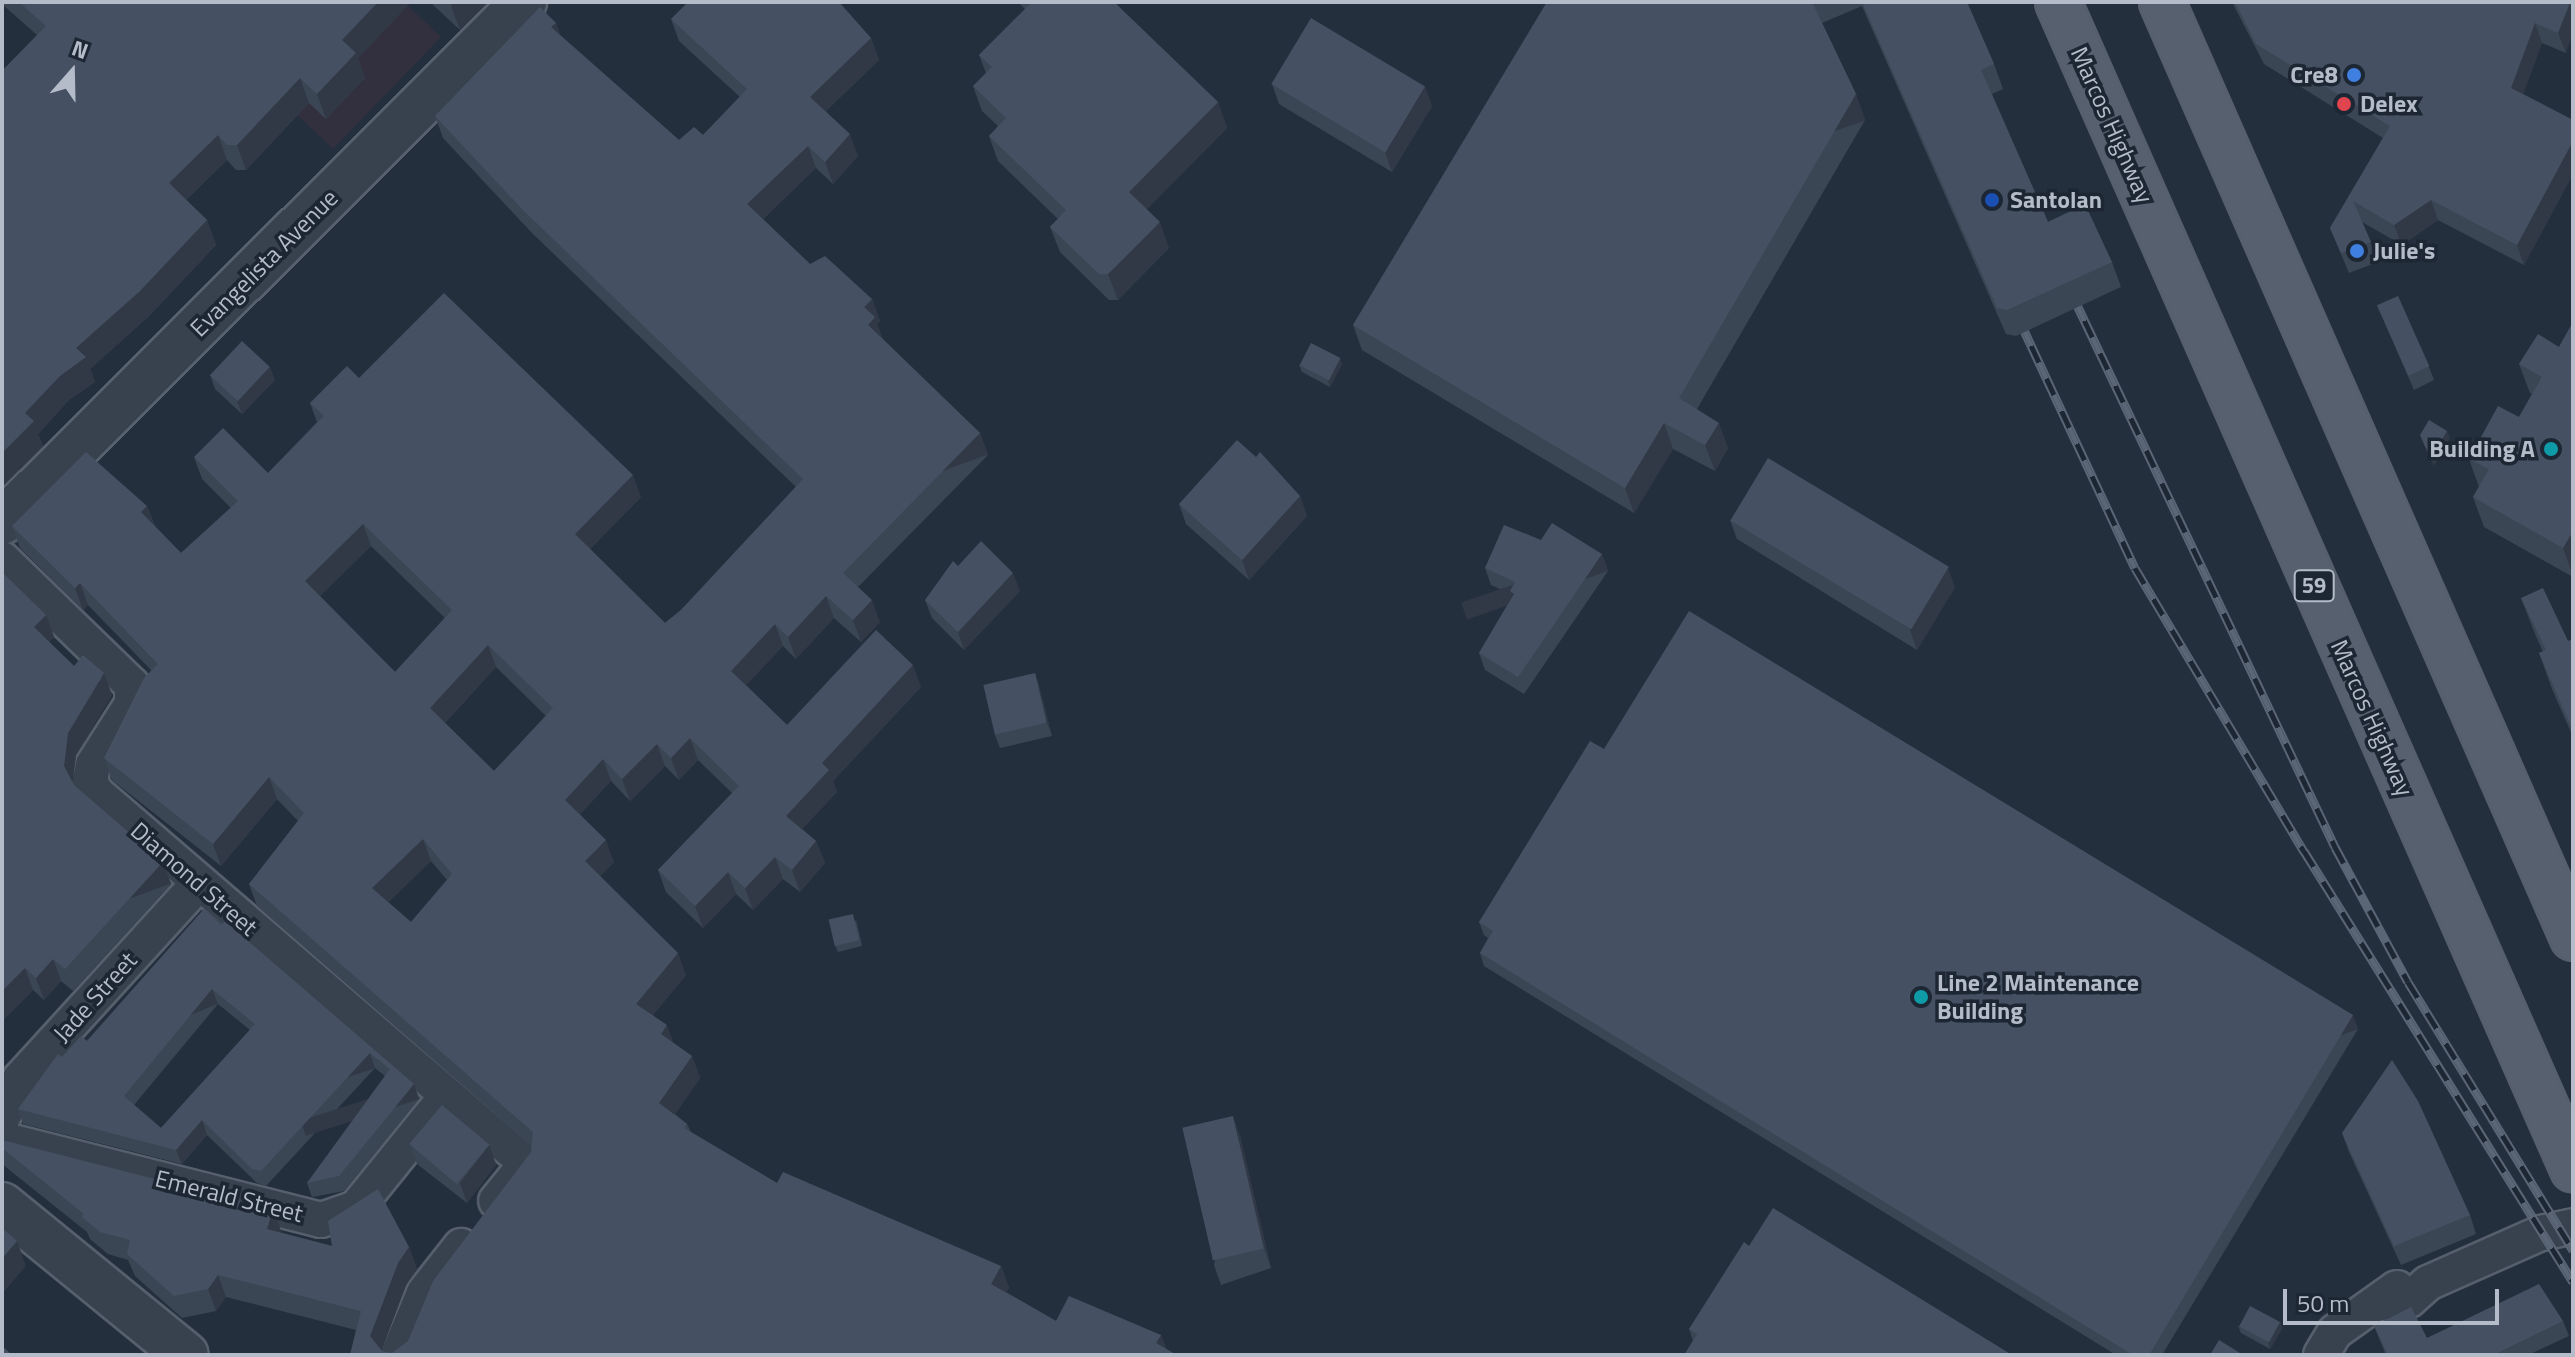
<!DOCTYPE html>
<html>
<head>
<meta charset="utf-8">
<style>
  body { margin:0 }
  #map { position:relative; width:2575px; height:1357px; overflow:hidden; background:#242f3e; font-family:"Titillium Web",sans-serif }
  div>[style] { position:absolute }
  .medical>* { inset:0; background:#32303f }
  .roads { filter:drop-shadow(2px 0 #565f6c) drop-shadow(-2px 0 #565f6c) drop-shadow(0 2px #565f6c) drop-shadow(0 -2px #565f6c) }
  .minor>* { height:34px; margin:-17px; padding:0 17px; transform-origin:17px; border-radius:17px; background:#38414e }
  .tertiary>* { height:44px; margin:-22px; padding:0 22px; transform-origin:22px; border-radius:22px; background:#38414e }
  .primary>* { height:44px; margin:-22px; padding:0 22px; transform-origin:22px; border-radius:22px; background:#56606e }
  .rail>* { height:9px; margin-top:-4.5px; transform-origin:0; background:repeating-linear-gradient(90deg,#1d2633 0 18px,#5a6575 0 36px); box-sizing:border-box; border-block:2px solid #5a6575 }
  .wall>* { inset:0; background:#3b4654 }
  .shaded-wall>* { inset:0; background:#303945; transform-origin:0 0 }
  .building>* { inset:0; background:#455162; transform-origin:0 0 }
  .dots>* { width:22px; height:22px; translate:-50% -50%; box-sizing:border-box; border:4px solid #1d2633; border-radius:50% }
  span { translate:-50% -50%; white-space:nowrap; text-align:center; line-height:1.15; -webkit-text-stroke:7px #1d2633; paint-order:stroke }
  .shield-label span { padding:2px 6px; background:#1d2633; border:2px solid; border-radius:6px; -webkit-text-stroke-width:0 }
  .shield-label { font-size:22px; color:#b4bcc9; font-weight:700 }
  .poi-label { font-size:24px; color:#b4bcc9; font-weight:700 }
  .right { translate:-100% -50%; text-align:right }
  .left { translate:0 -50%; text-align:left }
  .street-label { font-size:24px; color:#b4bcc9 }
  .frame { position:absolute; inset:0; border:4px solid #b4bcc9; pointer-events:none }
  .north { position:absolute; left:32px; top:32px; width:80px; height:80px; -webkit-text-stroke:6px #1d2633; paint-order:stroke; rotate:20deg; font-size:22px; font-weight:700; line-height:32px; text-align:center; color:#b4bcc9 }
  .north::after { content:''; display:block; margin:auto; width:28px; height:36px; background:#b4bcc9; clip-path:polygon(50% 0,100% 100%,50% 72%,0 100%) }
  .scale { position:absolute; left:2283px; top:1289px; width:216px; height:36px; box-sizing:border-box; border:4px solid #b4bcc9; border-top:0; padding-left:10px; font-size:24px; line-height:28px; white-space:nowrap; color:#b4bcc9; -webkit-text-stroke:6px #1d2633; paint-order:stroke }
</style>
</head>
<body>
<div id="map">
  <div class="medical">
    <i style="clip-path:polygon(178px 2px,404px 2px,441px 37px,333px 149px)"></i>
  </div>
  <div class="roads">
    <div class="minor">
      <i style="left:2px;top:559px;width:181px;rotate:44.1deg"></i>
      <i style="left:132px;top:685px;width:19px;rotate:90deg"></i>
      <i style="left:132px;top:704px;width:72px;rotate:122.6deg"></i>
      <i style="left:93px;top:765px;width:15px;rotate:101deg"></i>
      <i style="left:90px;top:780px;width:13px;rotate:67deg"></i>
      <i style="left:95px;top:792px;width:559px;rotate:40.72deg"></i>
      <i style="left:519px;top:1157px;width:12px;rotate:76deg"></i>
      <i style="left:522px;top:1169px;width:41px;rotate:129.1deg"></i>
      <i style="left:2px;top:1119px;width:44px;rotate:-65.8deg"></i>
      <i style="left:20px;top:1079px;width:264px;rotate:-47.6deg"></i>
      <i style="left:9px;top:1141px;width:322px;rotate:14.2deg"></i>
      <i style="left:321px;top:1220px;width:37px;rotate:-19deg"></i>
      <i style="left:356px;top:1208px;width:143px;rotate:-51deg"></i>
      <i style="left:2383px;top:1303px;width:26px;rotate:-7deg"></i>
      <i style="left:2409px;top:1300px;width:25px;rotate:-42deg"></i>
      <i style="left:2428px;top:1283px;width:124px;rotate:-23.9deg"></i>
      <i style="left:2541px;top:1233px;width:33px;rotate:-12deg"></i>
      <i style="left:398px;top:1355px;width:67px;rotate:-67.2deg"></i>
      <i style="left:424px;top:1293px;width:60px;rotate:-51.8deg"></i>
      <i style="left:2321px;top:1355px;width:27px;rotate:-59deg"></i>
      <i style="left:2335px;top:1332px;width:76px;rotate:-35.4deg"></i>
    </div>
    <div class="tertiary">
      <i style="left:2px;top:522px;width:737px;rotate:-44.89deg"></i>
      <i style="left:2px;top:1205px;width:237px;rotate:39.2deg"></i>
    </div>
    <div class="primary">
      <i style="left:2058px;top:2px;width:1276px;rotate:66.19deg"></i>
      <i style="left:2162px;top:2px;width:1022px;rotate:66.29deg"></i>
    </div>
  </div>
  <div class="rail">
    <i style="left:2069px;top:288px;width:619px;rotate:64.55deg"></i>
    <i style="left:2335px;top:847px;width:153px;rotate:61.6deg"></i>
    <i style="left:2408px;top:982px;width:315px;rotate:58.4deg"></i>
    <i style="left:2016px;top:313px;width:281px;rotate:65deg"></i>
    <i style="left:2135px;top:568px;width:330px;rotate:59.2deg"></i>
    <i style="left:2304px;top:851px;width:508px;rotate:58.03deg"></i>
  </div>
  <div class="wall">
    <i style="clip-path:polygon(2px 2px,411px 2px,358px 58px,365px 78px,326px 119px,309px 103px,246px 170px,236px 170px,227px 160px,186px 200px,207px 220px,216px 245px,149px 316px,90px 369px,95px 382px,69px 400px,38px 434px,43px 446px,2px 487px,2px 71px,37px 35px,2px 4px)"></i>
    <i style="clip-path:polygon(430px 2px,488px 2px,460px 30px)"></i>
    <i style="clip-path:polygon(1018px 2px,1114px 2px,1218px 102px,1227px 128px,1146px 210px,1169px 248px,1118px 300px,1109px 300px,1060px 252px,1050px 227px,1058px 219px,998px 161px,989px 136px,998px 126px,982px 111px,973px 86px,986px 73px,979px 55px,1025px 9px)"></i>
    <i style="clip-path:polygon(1547px 2px,1967px 2px,1994px 64px,2003px 89px,1992px 94px,2048px 222px,2112px 262px,2121px 287px,2016px 336px,2006px 334px,1862px 6px,1822px 23px,1856px 94px,1865px 120px,1697px 409px,1728px 448px,1715px 471px,1673px 449px,1634px 513px,1362px 350px,1353px 325px)"></i>
    <i style="clip-path:polygon(2232px 2px,2573px 2px,2566px 53px,2542px 43px,2523px 94px,2573px 120px,2573px 174px,2524px 265px,2438px 220px,2402px 245px,2362px 222px,2378px 262px,2349px 273px,2330px 228px,2383px 138px,2264px 64px)"></i>
    <i style="clip-path:polygon(evenodd,671px 19px,871px 38px,879px 60px,826px 111px,858px 156px,833px 184px,816px 168px,763px 219px,810px 264px,872px 299px,880px 321px,877px 324px,883px 339px,980px 433px,988px 455px,858px 587px,880px 622px,861px 642px,834px 618px,796px 659px,783px 646px,746px 685px,787px 725px,921px 687px,833px 781px,837px 792px,802px 829px,816px 841px,825px 863px,800px 892px,783px 879px,753px 910px,736px 894px,703px 928px,666px 892px,658px 870px,732px 793px,698px 760px,679px 780px,665px 766px,630px 801px,611px 781px,580px 814px,614px 862px,600px 876px,686px 975px,653px 1015px,673px 1043px,692px 1056px,700px 1078px,675px 1114px,687px 1124px,691px 1132px,777px 1183px,1001px 1266px,1009px 1288px,1006px 1292px,1056px 1321px,1161px 1335px,1166px 1348px,350px 1355px,356px 1330px,226px 1297px,216px 1311px,182px 1318px,135px 1276px,128px 1260px,108px 1254px,90px 1239px,87px 1232px,2px 1164px,2px 1140px,281px 1231px,281px 1233px,332px 1246px,409px 1247px,417px 1269px,406px 1285px,381px 1351px,392px 1353px,408px 1341px,531px 1152px,532px 1146px,257px 906px,249px 884px,298px 821px,277px 799px,221px 866px,112px 780px,104px 758px,151px 670px,88px 605px,83px 610px,20px 548px,12px 526px,147px 506px,155px 526px,181px 553px,231px 508px,202px 479px,194px 457px,268px 473px,317px 422px,310px 403px,359px 378px,641px 497px,590px 549px,665px 623px,681px 610px,796px 487px,532px 233px,443px 138px,435px 116px,556px 23px,560px 35px,679px 140px,703px 135px,740px 97px,679px 41px,671px 19px,371px 546px,445px 618px,395px 672px,320px 596px,371px 546px,671px 19px,496px 667px,546px 716px,494px 771px,445px 723px,496px 667px,671px 19px,431px 861px,447px 880px,411px 922px,388px 902px,431px 861px)"></i>
    <i style="clip-path:polygon(1272px 84px,1432px 106px,1392px 172px,1279px 104px)"></i>
    <i style="clip-path:polygon(2377px 305px,2429px 367px,2434px 380px,2414px 390px)"></i>
    <i style="clip-path:polygon(2573px 322px,2573px 577px,2484px 527px,2473px 497px,2479px 487px,2469px 459px,2519px 417px,2532px 394px,2530px 393px,2519px 364px,2559px 347px)"></i>
    <i style="clip-path:polygon(1342px 364px,1330px 387px,1302px 372px,1299px 365px)"></i>
    <i style="clip-path:polygon(210px 375px,275px 380px,242px 414px,215px 389px)"></i>
    <i style="clip-path:polygon(1300px 496px,1307px 516px,1249px 580px,1186px 524px,1179px 504px)"></i>
    <i style="clip-path:polygon(1730px 520px,1955px 587px,1917px 650px,1737px 539px)"></i>
    <i style="clip-path:polygon(1541px 540px,1602px 554px,1608px 571px,1524px 694px,1485px 670px,1479px 653px,1512px 597px,1511px 594px,1491px 585px,1485px 568px)"></i>
    <i style="clip-path:polygon(958px 566px,1020px 591px,964px 650px,932px 618px,925px 600px)"></i>
    <i style="clip-path:polygon(2px 572px,46px 615px,54px 637px,49px 642px,74px 666px,112px 695px,76px 755px,72px 782px,74px 785px,163px 862px,171px 884px,73px 991px,61px 981px,44px 1000px,33px 990px,2px 1021px)"></i>
    <i style="clip-path:polygon(2521px 598px,2568px 641px,2573px 639px,2573px 737px,2552px 689px,2539px 653px,2543px 652px,2535px 634px)"></i>
    <i style="clip-path:polygon(1035px 673px,1039px 686px,1052px 736px,1000px 748px,995px 735px)"></i>
    <i style="clip-path:polygon(1604px 749px,2358px 1029px,2162px 1355px,2116px 1355px,1484px 966px,1480px 953px,1488px 938px,1484px 935px,1479px 922px)"></i>
    <i style="clip-path:polygon(evenodd,204px 909px,414px 1084px,419px 1099px,344px 1191px,312px 1197px,307px 1183px,385px 1076px,375px 1068px,266px 1186px,257px 1183px,207px 1135px,182px 1164px,23px 1124px,18px 1109px,62px 1057px,87px 1041px,204px 909px,218px 1004px,250px 1030px,161px 1128px,134px 1105px,218px 1004px)"></i>
    <i style="clip-path:polygon(856px 920px,862px 946px,838px 952px,835px 945px)"></i>
    <i style="clip-path:polygon(2342px 1133px,2470px 1215px,2476px 1234px,2401px 1265px,2349px 1152px)"></i>
    <i style="clip-path:polygon(1240px 1136px,1271px 1268px,1221px 1285px,1214px 1265px)"></i>
    <i style="clip-path:polygon(410px 1145px,489px 1145px,496px 1165px,467px 1203px,417px 1164px)"></i>
    <i style="clip-path:polygon(1749px 1246px,1693px 1341px,1689px 1329px)"></i>
    <i style="clip-path:polygon(2563px 1321px,2569px 1336px,2528px 1355px,2386px 1355px,2374px 1326px,2427px 1338px)"></i>
    <i style="clip-path:polygon(2280px 1322px,2282px 1329px,2270px 1349px,2241px 1333px,2238px 1326px)"></i>
  </div>
  <div class="shaded-wall">
    <i style="clip-path:polygon(378px 2px,411px 2px,358px 58px,365px 78px,326px 119px,317px 94px,342px 40px)"></i>
    <i style="clip-path:polygon(454px 2px,488px 2px,460px 30px,451px 6px)"></i>
    <i style="clip-path:polygon(2565px 2px,2573px 2px,2573px 34px,2566px 53px,2558px 33px)"></i>
    <i style="clip-path:polygon(556px 23px,564px 45px,551px 27px)"></i>
    <i style="clip-path:polygon(2535px 23px,2542px 43px,2518px 108px,2511px 88px)"></i>
    <i style="clip-path:polygon(871px 38px,879px 60px,818px 119px,810px 97px)"></i>
    <i style="clip-path:polygon(300px 78px,309px 103px,246px 170px,237px 145px)"></i>
    <i style="clip-path:polygon(1425px 86px,1432px 106px,1392px 172px,1385px 152px)"></i>
    <i style="left:1856px;top:94px;width:28px;height:352px;rotate:71deg"></i>
    <i style="clip-path:polygon(1218px 102px,1227px 128px,1138px 218px,1129px 192px)"></i>
    <i style="clip-path:polygon(850px 134px,858px 156px,833px 184px,825px 162px)"></i>
    <i style="clip-path:polygon(218px 135px,227px 160px,178px 207px,169px 183px)"></i>
    <i style="clip-path:polygon(2573px 141px,2573px 174px,2524px 265px,2517px 245px)"></i>
    <i style="clip-path:polygon(808px 146px,816px 168px,755px 226px,747px 204px)"></i>
    <i style="clip-path:polygon(2431px 200px,2438px 220px,2402px 245px,2394px 225px)"></i>
    <i style="clip-path:polygon(207px 220px,216px 245px,149px 316px,90px 369px,95px 382px,69px 400px,38px 434px,43px 446px,2px 487px,2px 453px,25px 413px,76px 348px)"></i>
    <i style="clip-path:polygon(1160px 222px,1169px 248px,1118px 300px,1108px 274px)"></i>
    <i style="clip-path:polygon(872px 299px,880px 321px,877px 324px,883px 339px,868px 325px,864px 307px)"></i>
    <i style="clip-path:polygon(1340px 358px,1342px 364px,1330px 387px,1328px 381px)"></i>
    <i style="clip-path:polygon(270px 367px,275px 380px,242px 414px,237px 401px)"></i>
    <i style="clip-path:polygon(1664px 423px,1673px 449px,1634px 513px,1625px 488px)"></i>
    <i style="clip-path:polygon(1719px 423px,1728px 448px,1715px 471px,1705px 445px)"></i>
    <i style="clip-path:polygon(2447px 431px,2450px 438px,2434px 466px,2431px 460px)"></i>
    <i style="left:980px;top:433px;width:23px;height:196px;rotate:70deg"></i>
    <i style="clip-path:polygon(633px 475px,641px 497px,583px 556px,575px 534px)"></i>
    <i style="clip-path:polygon(1300px 496px,1307px 516px,1249px 580px,1242px 560px)"></i>
    <i style="clip-path:polygon(147px 506px,155px 528px,141px 512px)"></i>
    <i style="clip-path:polygon(363px 524px,371px 546px,313px 603px,305px 581px)"></i>
    <i style="clip-path:polygon(2573px 531px,2573px 576px,2563px 548px)"></i>
    <i style="left:1602px;top:554px;width:18px;height:149px;rotate:71deg"></i>
    <i style="clip-path:polygon(1948px 568px,1955px 587px,1917px 650px,1910px 630px)"></i>
    <i style="clip-path:polygon(1013px 573px,1020px 591px,964px 650px,958px 632px)"></i>
    <i style="clip-path:polygon(80px 583px,88px 605px,83px 610px,75px 588px)"></i>
    <i style="clip-path:polygon(826px 596px,834px 618px,796px 659px,788px 637px)"></i>
    <i style="clip-path:polygon(872px 600px,880px 622px,861px 642px,853px 620px)"></i>
    <i style="clip-path:polygon(46px 615px,54px 637px,42px 649px,34px 627px)"></i>
    <i style="clip-path:polygon(775px 624px,783px 646px,739px 693px,731px 671px)"></i>
    <i style="clip-path:polygon(488px 645px,496px 667px,438px 730px,430px 708px)"></i>
    <i style="clip-path:polygon(913px 665px,921px 687px,833px 781px,837px 792px,794px 838px,786px 816px,822px 763px)"></i>
    <i style="clip-path:polygon(104px 673px,112px 695px,76px 755px,72px 788px,64px 766px,68px 733px)"></i>
    <i style="clip-path:polygon(1035px 673px,1039px 686px,1052px 736px,1047px 723px)"></i>
    <i style="clip-path:polygon(690px 738px,698px 760px,679px 780px,671px 758px)"></i>
    <i style="clip-path:polygon(657px 744px,665px 766px,630px 801px,622px 779px)"></i>
    <i style="clip-path:polygon(603px 759px,611px 781px,573px 822px,565px 800px)"></i>
    <i style="clip-path:polygon(269px 777px,277px 799px,221px 866px,213px 844px)"></i>
    <i style="clip-path:polygon(423px 839px,431px 861px,380px 911px,372px 888px)"></i>
    <i style="clip-path:polygon(606px 840px,614px 862px,593px 883px,585px 861px)"></i>
    <i style="clip-path:polygon(816px 841px,825px 863px,800px 892px,792px 870px)"></i>
    <i style="clip-path:polygon(775px 857px,783px 879px,753px 910px,745px 888px)"></i>
    <i style="left:163px;top:862px;width:23px;height:145px;rotate:70deg"></i>
    <i style="clip-path:polygon(728px 872px,736px 894px,703px 928px,695px 906px)"></i>
    <i style="clip-path:polygon(678px 953px,686px 975px,644px 1026px,636px 1004px)"></i>
    <i style="clip-path:polygon(53px 959px,61px 981px,44px 1000px,36px 978px)"></i>
    <i style="clip-path:polygon(25px 968px,33px 990px,2px 1021px,2px 991px)"></i>
    <i style="left:212px;top:989px;width:16px;height:139px;rotate:68deg"></i>
    <i style="left:2353px;top:1015px;width:15px;height:397px;rotate:70deg"></i>
    <i style="clip-path:polygon(667px 1025px,675px 1047px,661px 1034px)"></i>
    <i style="left:370px;top:1053px;width:16px;height:161px;rotate:72deg"></i>
    <i style="clip-path:polygon(692px 1056px,700px 1078px,667px 1125px,659px 1103px)"></i>
    <i style="left:414px;top:1084px;width:16px;height:119px;rotate:72deg"></i>
    <i style="clip-path:polygon(1233px 1116px,1240px 1136px,1271px 1268px,1264px 1248px)"></i>
    <i style="clip-path:polygon(202px 1120px,207px 1135px,182px 1164px,176px 1150px)"></i>
    <i style="clip-path:polygon(489px 1145px,496px 1165px,467px 1203px,460px 1183px)"></i>
    <i style="clip-path:polygon(273px 1209px,281px 1231px,275px 1251px,267px 1229px)"></i>
    <i style="clip-path:polygon(17px 1241px,26px 1266px,2px 1294px,2px 1259px)"></i>
    <i style="clip-path:polygon(409px 1247px,417px 1269px,406px 1285px,380px 1355px,370px 1336px,398px 1263px)"></i>
    <i style="clip-path:polygon(1001px 1266px,1009px 1288px,999px 1306px,991px 1284px)"></i>
    <i style="clip-path:polygon(218px 1275px,226px 1297px,216px 1311px,208px 1289px)"></i>
    <i style="clip-path:polygon(2280px 1322px,2282px 1329px,2270px 1349px,2268px 1342px)"></i>
    <i style="clip-path:polygon(1161px 1335px,1168px 1355px,1156px 1343px)"></i>
  </div>
  <div class="building">
    <i style="clip-path:polygon(19px 2px,378px 2px,342px 40px,356px 53px,317px 94px,300px 78px,237px 145px,227px 145px,218px 135px,169px 183px,207px 220px,140px 291px,76px 348px,86px 357px,60px 376px,25px 413px,34px 421px,2px 453px,2px 71px,46px 26px)"></i>
    <i style="clip-path:polygon(evenodd,688px 2px,839px 2px,871px 38px,810px 97px,850px 134px,825px 162px,808px 146px,747px 204px,810px 264px,825px 256px,872px 299px,864px 307px,875px 317px,868px 325px,980px 433px,843px 573px,872px 600px,853px 620px,826px 596px,788px 637px,775px 624px,731px 671px,787px 725px,876px 630px,913px 665px,822px 763px,829px 770px,786px 816px,816px 841px,792px 870px,775px 857px,745px 888px,728px 872px,695px 906px,658px 870px,739px 786px,690px 738px,671px 758px,657px 744px,622px 779px,603px 759px,565px 800px,606px 840px,585px 861px,678px 953px,636px 1004px,667px 1025px,661px 1034px,692px 1056px,659px 1103px,687px 1124px,684px 1128px,777px 1183px,783px 1172px,1001px 1266px,991px 1284px,1056px 1321px,1069px 1296px,1161px 1335px,1156px 1343px,1177px 1355px,350px 1355px,361px 1311px,218px 1275px,208px 1289px,174px 1296px,127px 1254px,130px 1240px,100px 1232px,82px 1217px,84px 1214px,2px 1148px,2px 1140px,273px 1209px,267px 1229px,332px 1246px,328px 1221px,378px 1189px,409px 1247px,398px 1263px,370px 1336px,382px 1351px,392px 1353px,408px 1341px,433px 1281px,531px 1152px,533px 1132px,249px 884px,304px 813px,269px 777px,213px 844px,104px 758px,144px 678px,158px 664px,80px 583px,75px 588px,12px 526px,86px 452px,147px 506px,141px 512px,181px 553px,238px 501px,194px 457px,223px 428px,268px 473px,324px 416px,310px 403px,347px 366px,359px 378px,444px 293px,633px 475px,575px 534px,665px 623px,681px 610px,803px 479px,524px 211px,435px 116px,540px 7px,556px 23px,551px 27px,679px 140px,694px 127px,703px 135px,747px 89px,671px 19px,688px 2px,363px 524px,452px 610px,395px 672px,305px 581px,363px 524px,688px 2px,488px 645px,553px 708px,494px 771px,430px 708px,488px 645px,688px 2px,423px 839px,452px 874px,411px 922px,372px 888px,423px 839px)"></i>
    <i style="clip-path:polygon(1032px 2px,1114px 2px,1218px 102px,1129px 192px,1160px 222px,1108px 274px,1099px 274px,1050px 227px,1066px 210px,989px 136px,1006px 118px,973px 86px,992px 67px,979px 55px)"></i>
    <i style="clip-path:polygon(1547px 2px,1812px 2px,1856px 94px,1679px 398px,1719px 423px,1705px 445px,1664px 423px,1625px 488px,1353px 325px)"></i>
    <i style="clip-path:polygon(1862px 2px,1967px 2px,1994px 64px,1981px 70px,2048px 222px,2085px 204px,2112px 262px,2007px 310px,1997px 308px)"></i>
    <i style="clip-path:polygon(2235px 2px,2567px 2px,2570px 3px,2558px 33px,2535px 23px,2511px 88px,2573px 120px,2573px 141px,2517px 245px,2431px 200px,2394px 225px,2353px 201px,2371px 242px,2341px 253px,2330px 228px,2390px 126px,2256px 44px)"></i>
    <i style="left:1311px;top:18px;width:133px;height:77px;rotate:31deg"></i>
    <i style="left:2398px;top:296px;width:77px;height:23px;rotate:66deg"></i>
    <i style="clip-path:polygon(2573px 322px,2573px 531px,2563px 548px,2473px 497px,2489px 469px,2469px 459px,2498px 406px,2519px 417px,2542px 377px,2519px 364px,2538px 334px,2559px 347px)"></i>
    <i style="left:242px;top:341px;width:38px;height:47px;rotate:43deg"></i>
    <i style="left:1311px;top:343px;width:33px;height:25px;rotate:27deg"></i>
    <i style="clip-path:polygon(2429px 420px,2447px 431px,2431px 460px,2420px 435px)"></i>
    <i style="clip-path:polygon(1237px 440px,1256px 457px,1260px 452px,1300px 496px,1242px 560px,1179px 504px)"></i>
    <i style="left:1768px;top:458px;width:211px;height:73px;rotate:31deg"></i>
    <i style="clip-path:polygon(1552px 523px,1602px 554px,1518px 677px,1479px 653px,1514px 594px,1510px 591px,1515px 582px,1485px 568px,1504px 525px,1541px 540px)"></i>
    <i style="clip-path:polygon(981px 541px,1013px 573px,958px 632px,925px 600px,953px 561px,958px 566px)"></i>
    <i style="clip-path:polygon(2px 572px,46px 615px,34px 627px,74px 666px,83px 655px,104px 673px,68px 733px,64px 766px,74px 785px,163px 862px,65px 969px,53px 959px,36px 978px,25px 968px,2px 991px)"></i>
    <i style="clip-path:polygon(2543px 588px,2568px 641px,2573px 639px,2573px 731px,2539px 653px,2546px 650px,2521px 598px)"></i>
    <i style="clip-path:polygon(1689px 611px,2353px 1015px,2149px 1355px,2133px 1355px,1480px 953px,1493px 931px,1479px 922px,1590px 741px,1604px 749px)"></i>
    <i style="left:1035px;top:673px;width:51px;height:53px;rotate:77deg"></i>
    <i style="clip-path:polygon(evenodd,204px 909px,221px 925px,225px 921px,414px 1084px,339px 1176px,307px 1183px,390px 1069px,370px 1053px,261px 1171px,252px 1169px,202px 1120px,176px 1150px,18px 1109px,58px 1054px,62px 1057px,81px 1036px,87px 1041px,204px 909px,212px 989px,255px 1024px,161px 1128px,124px 1096px,212px 989px)"></i>
    <i style="left:853px;top:914px;width:27px;height:25px;rotate:77deg"></i>
    <i style="clip-path:polygon(2392px 1060px,2418px 1101px,2470px 1215px,2394px 1246px,2342px 1133px)"></i>
    <i style="left:442px;top:1105px;width:62px;height:51px;rotate:40deg"></i>
    <i style="left:1233px;top:1116px;width:136px;height:52px;rotate:77deg"></i>
    <i style="clip-path:polygon(1773px 1208px,2012px 1355px,1684px 1355px,1697px 1334px,1689px 1329px,1744px 1242px,1749px 1246px)"></i>
    <i style="clip-path:polygon(2px 1228px,17px 1241px,2px 1259px)"></i>
    <i style="clip-path:polygon(2539px 1284px,2563px 1321px,2493px 1355px,2388px 1355px,2374px 1326px,2411px 1307px,2427px 1338px)"></i>
    <i style="left:2250px;top:1306px;width:34px;height:23px;rotate:28deg"></i>
    <i style="clip-path:polygon(2219px 1340px,2240px 1353px,2238px 1355px,2210px 1355px)"></i>
    <i style="clip-path:polygon(2px 1346px,12px 1355px,2px 1355px)"></i>
  </div>
  <div class="dots">
    <i style="left:2354px;top:75px;background:#3f7fe0"></i>
    <i style="left:2344px;top:104px;background:#e0444e"></i>
    <i style="left:1992px;top:200px;background:#1a4fb4"></i>
    <i style="left:2357px;top:251px;background:#3f7fe0"></i>
    <i style="left:2551px;top:449px;background:#0f9aa8"></i>
    <i style="left:1921px;top:997px;background:#0f9aa8"></i>
  </div>
  <div class="shield-label">
    <span style="left:2314px;top:586px">59</span>
  </div>
  <div class="poi-label">
    <span class="right" style="left:2338px;top:75px">Cre8</span>
    <span class="left" style="left:2360px;top:104px">Delex</span>
    <span class="left" style="left:2010px;top:200px">Santolan</span>
    <span class="left" style="left:2373px;top:251px">Julie's</span>
    <span class="right" style="left:2535px;top:449px">Building A</span>
    <span class="left" style="left:1937px;top:997px">Line 2 Maintenance<br>Building</span>
  </div>
  <div class="street-label">
    <span style="left:2112px;top:125px;rotate:66deg">Marcos Highway</span>
    <span style="left:264px;top:263px;rotate:-45deg">Evangelista Avenue</span>
    <span style="left:2372px;top:718px;rotate:66deg">Marcos Highway</span>
    <span style="left:194px;top:879px;rotate:41deg">Diamond Street</span>
    <span style="left:95px;top:997px;rotate:-48deg">Jade Street</span>
    <span style="left:229px;top:1196px;rotate:14deg">Emerald Street</span>
  </div>
  <div class="frame"></div>
  <div class="north">N</div>
  <div class="scale">50 m</div>
</div>
</body>
</html>
